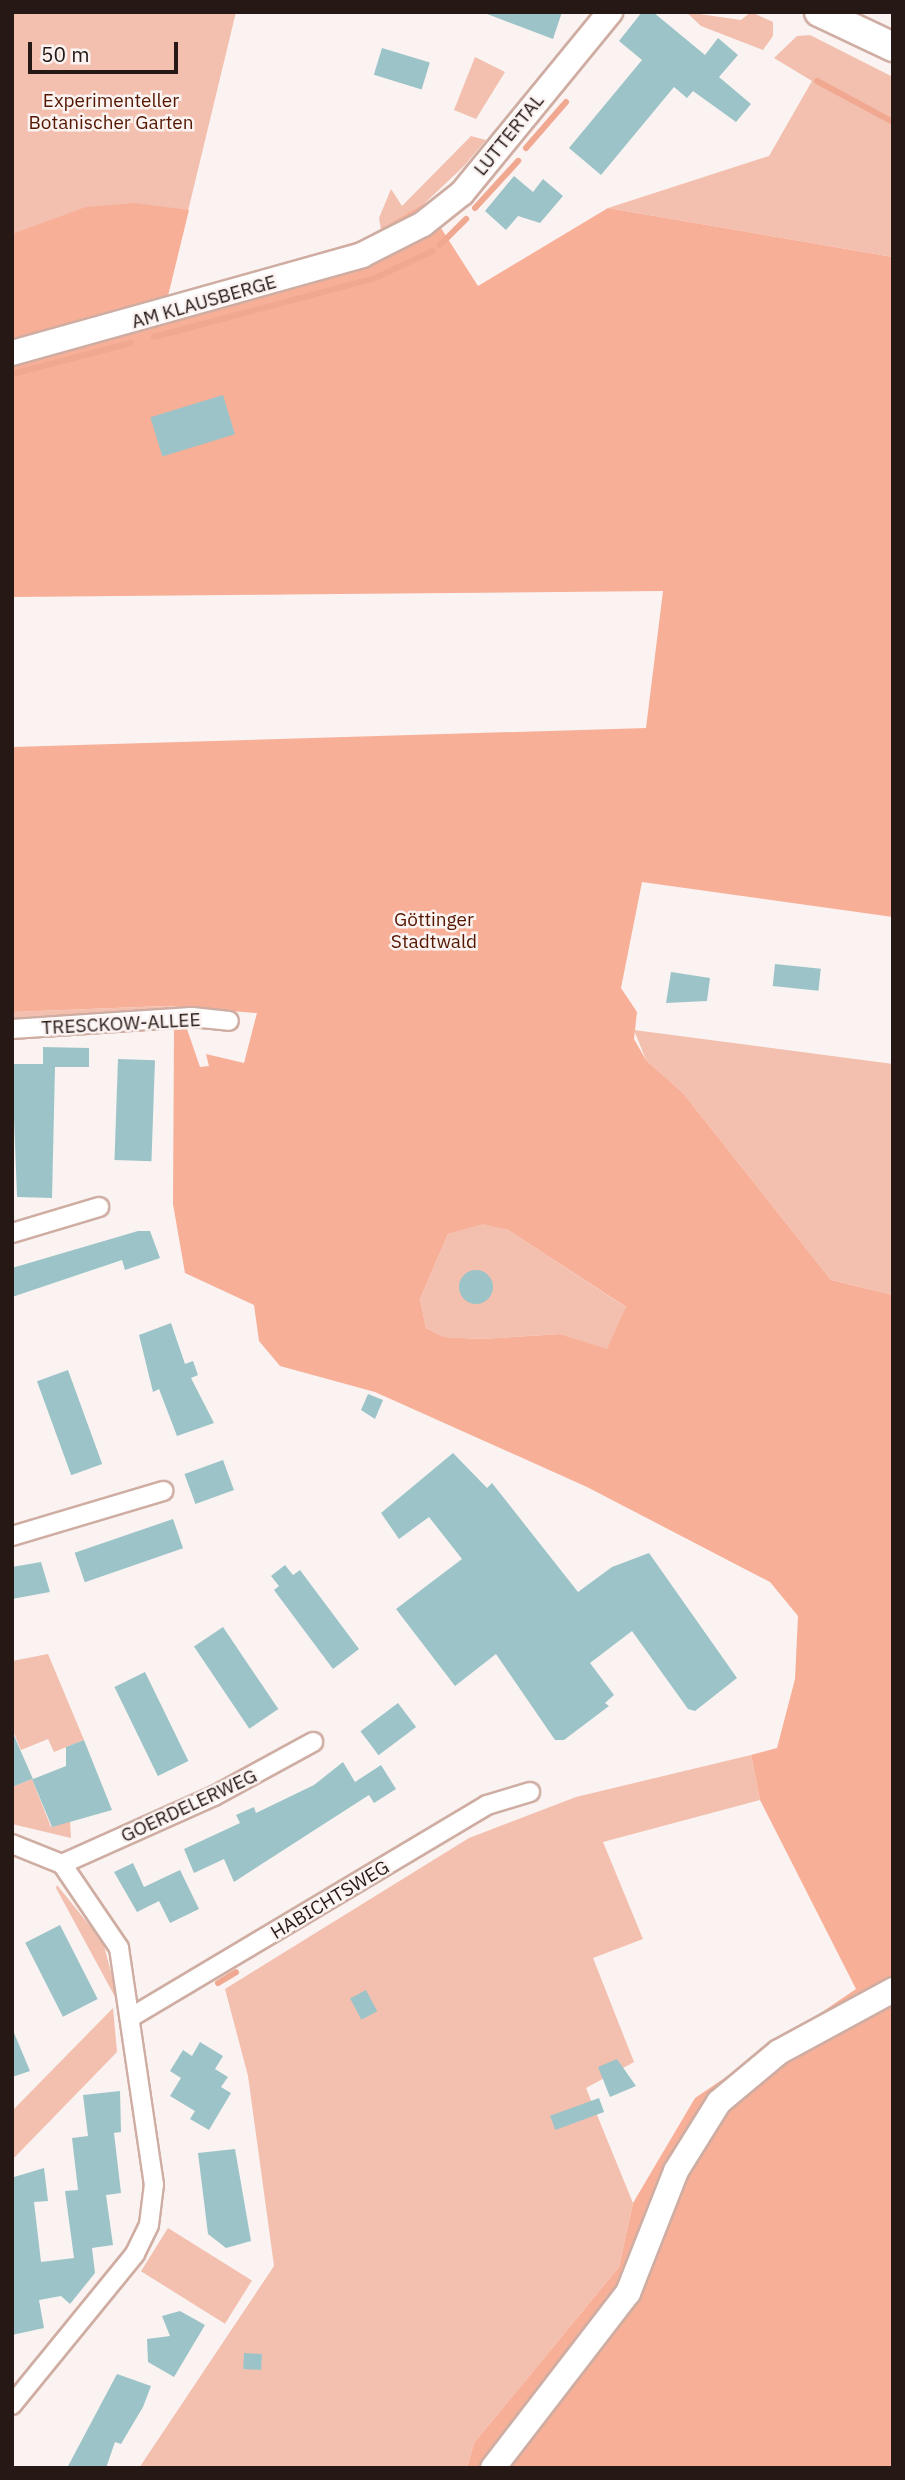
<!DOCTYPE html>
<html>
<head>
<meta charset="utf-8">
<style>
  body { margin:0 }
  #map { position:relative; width:905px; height:2480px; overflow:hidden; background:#faf3f1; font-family:"IBM Plex Sans",sans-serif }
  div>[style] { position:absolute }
  .green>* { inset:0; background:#f3c0af; transform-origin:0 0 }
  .forest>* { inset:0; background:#f7af98 }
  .stream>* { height:6px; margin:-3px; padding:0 3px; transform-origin:3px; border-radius:3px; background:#f0a891 }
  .building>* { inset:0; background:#9cc4c8; transform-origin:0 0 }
  .round { border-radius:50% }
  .roads { filter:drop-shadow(2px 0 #cfada2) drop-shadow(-2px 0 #cfada2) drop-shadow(0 2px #cfada2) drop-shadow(0 -2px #cfada2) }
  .street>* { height:18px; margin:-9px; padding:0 9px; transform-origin:9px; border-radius:9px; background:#fff }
  .secondary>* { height:24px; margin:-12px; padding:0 12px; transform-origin:12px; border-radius:12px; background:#fff }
  .primary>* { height:28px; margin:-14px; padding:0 14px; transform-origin:14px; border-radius:14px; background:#fff }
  span { translate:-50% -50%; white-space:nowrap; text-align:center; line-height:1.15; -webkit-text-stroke:5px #faf3f1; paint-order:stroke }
  .park-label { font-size:19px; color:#551701 }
  .street-label { font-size:19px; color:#261915 }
  .frame { position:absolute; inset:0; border:14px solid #261915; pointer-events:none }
  .scale { position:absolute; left:28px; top:42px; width:150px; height:32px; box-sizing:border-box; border:4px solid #261915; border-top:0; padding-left:9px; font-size:21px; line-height:24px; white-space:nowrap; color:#261915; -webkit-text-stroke:5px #faf3f1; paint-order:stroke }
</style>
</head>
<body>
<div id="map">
  <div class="green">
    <i style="clip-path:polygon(12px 12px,236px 12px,174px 269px,12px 267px)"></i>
    <i style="clip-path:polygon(686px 12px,741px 20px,751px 12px,773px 22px,773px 36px,763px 50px,701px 26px)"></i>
    <i style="clip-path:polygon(810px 35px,893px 77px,893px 257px,608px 208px,769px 156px,812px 81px,774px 58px,797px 36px)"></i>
    <i style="clip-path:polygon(475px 57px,505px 72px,476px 119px,454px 110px)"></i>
    <i style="clip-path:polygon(471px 136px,486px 140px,464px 166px,425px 203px,381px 230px,379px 218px,391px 189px,402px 206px)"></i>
    <i style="clip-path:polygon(166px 1006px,200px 1011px,12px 1022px,12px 1012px)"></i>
    <i style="clip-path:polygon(634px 1030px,893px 1064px,893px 1295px,831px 1280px,683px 1093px,646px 1060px)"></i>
    <i style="clip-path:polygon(483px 1223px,508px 1230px,627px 1308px,607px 1350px,560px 1334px,481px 1339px,444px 1337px,426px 1328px,420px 1299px,448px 1234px)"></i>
    <i style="clip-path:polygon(48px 1654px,84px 1740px,54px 1752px,48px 1739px,21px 1750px,12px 1729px,12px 1661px)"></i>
    <i style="clip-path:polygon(751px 1755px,760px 1800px,603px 1842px,643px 1939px,593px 1958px,634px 2062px,586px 2088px,633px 2203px,619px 2267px,474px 2443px,467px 2468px,139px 2468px,274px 2266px,248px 2076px,225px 1989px,469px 1838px,576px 1797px)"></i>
    <i style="clip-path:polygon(32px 1779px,51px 1827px,70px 1820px,71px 1838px,12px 1824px,12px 1787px)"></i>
    <i style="clip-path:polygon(57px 1885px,103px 1942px,120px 2006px,56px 1888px)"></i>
    <i style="clip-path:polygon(113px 2008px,117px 2052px,12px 2160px,12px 2111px)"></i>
    <i style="left:168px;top:2228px;width:99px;height:51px;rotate:32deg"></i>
  </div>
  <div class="forest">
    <i style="clip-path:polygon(evenodd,135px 203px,189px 210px,168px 296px,362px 240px,425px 203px,478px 286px,608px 208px,893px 257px,893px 917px,642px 882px,621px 988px,637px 1012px,634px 1039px,646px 1060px,683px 1093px,831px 1280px,893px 1295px,893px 2468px,467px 2468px,474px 2443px,619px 2267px,633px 2203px,695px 2098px,856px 1989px,760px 1800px,751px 1755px,777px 1748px,795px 1679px,798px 1616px,770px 1582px,587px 1487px,375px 1392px,280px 1366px,259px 1341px,254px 1305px,185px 1273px,173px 1204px,174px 1029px,187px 1029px,200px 1067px,209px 1066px,206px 1054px,244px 1063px,257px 1013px,165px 1006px,12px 1012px,12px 747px,646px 728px,663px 591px,12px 597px,12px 234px,86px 207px,135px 203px,483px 1224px,508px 1230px,626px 1307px,607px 1349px,560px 1334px,481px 1339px,444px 1337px,426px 1328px,420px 1299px,448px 1234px,483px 1224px)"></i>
  </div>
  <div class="stream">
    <i style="left:817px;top:81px;width:86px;rotate:28.3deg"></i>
    <i style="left:526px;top:148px;width:61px;rotate:-49deg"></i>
    <i style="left:475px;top:208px;width:64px;rotate:-47.5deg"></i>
    <i style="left:440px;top:245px;width:37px;rotate:-45deg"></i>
    <i style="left:154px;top:337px;width:229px;rotate:-14.9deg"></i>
    <i style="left:375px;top:278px;width:64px;rotate:-25deg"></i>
    <i style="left:12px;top:374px;width:123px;rotate:-14.6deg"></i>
    <i style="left:218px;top:1983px;width:21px;rotate:-31deg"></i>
  </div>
  <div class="building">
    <i style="clip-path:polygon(482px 12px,562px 12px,553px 39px)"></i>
    <i style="clip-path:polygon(642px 12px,653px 12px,705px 55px,718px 38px,738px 55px,719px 77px,751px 104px,736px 122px,693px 91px,687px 98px,674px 87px,601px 175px,569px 148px,642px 60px,619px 41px)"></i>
    <i style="left:382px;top:48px;width:50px;height:28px;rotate:17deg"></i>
    <i style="clip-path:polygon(514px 176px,533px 192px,543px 179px,563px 196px,540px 223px,518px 216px,506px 230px,485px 211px)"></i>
    <i style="left:223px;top:395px;width:41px;height:76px;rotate:73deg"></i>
    <i style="left:775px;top:964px;width:46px;height:22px;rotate:6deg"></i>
    <i style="clip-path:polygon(671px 972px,710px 978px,707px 1001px,666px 1003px)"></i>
    <i style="clip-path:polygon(43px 1047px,89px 1048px,89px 1067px,55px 1067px,52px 1198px,17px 1197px,12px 1064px,43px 1064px)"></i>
    <i style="left:118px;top:1059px;width:37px;height:101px;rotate:2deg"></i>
    <i style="clip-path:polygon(138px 1231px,150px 1231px,160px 1258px,125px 1270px,122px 1260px,12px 1297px,12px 1268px)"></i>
    <i class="round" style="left:459px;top:1270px;width:34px;height:34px"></i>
    <i style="clip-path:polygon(171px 1323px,185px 1364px,193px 1361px,198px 1375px,191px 1378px,214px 1423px,177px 1436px,159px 1389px,153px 1392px,139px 1335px)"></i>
    <i style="left:68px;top:1370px;width:100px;height:33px;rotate:70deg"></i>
    <i style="clip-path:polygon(368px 1394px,383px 1400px,375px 1419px,361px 1410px)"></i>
    <i style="clip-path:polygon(453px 1453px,487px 1488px,492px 1483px,578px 1592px,612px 1567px,649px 1553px,737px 1678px,695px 1711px,688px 1709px,632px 1631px,590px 1663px,614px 1695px,605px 1703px,609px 1706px,564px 1740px,555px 1740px,496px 1654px,455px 1686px,396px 1609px,462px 1559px,429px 1517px,399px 1539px,381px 1513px)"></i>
    <i style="left:223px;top:1460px;width:32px;height:41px;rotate:70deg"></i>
    <i style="left:173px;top:1519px;width:31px;height:104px;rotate:71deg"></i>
    <i style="clip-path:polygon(41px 1562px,50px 1592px,12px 1599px,12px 1567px)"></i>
    <i style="clip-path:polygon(285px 1565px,293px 1575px,300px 1570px,359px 1649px,333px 1669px,274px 1590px,279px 1586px,271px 1576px)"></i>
    <i style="left:223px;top:1627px;width:99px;height:35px;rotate:56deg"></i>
    <i style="left:145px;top:1672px;width:99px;height:34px;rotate:64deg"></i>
    <i style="left:398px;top:1703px;width:30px;height:47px;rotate:53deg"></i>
    <i style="clip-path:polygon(12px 1731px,33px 1779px,66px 1766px,66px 1747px,84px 1740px,112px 1810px,52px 1827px,32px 1779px,12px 1787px)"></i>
    <i style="clip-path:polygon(343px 1762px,355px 1782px,381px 1765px,396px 1789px,374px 1803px,369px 1795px,234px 1882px,224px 1859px,194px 1873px,184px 1849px,240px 1823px,236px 1815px,254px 1807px,256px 1813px,314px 1785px)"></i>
    <i style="clip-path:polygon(133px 1863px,144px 1887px,180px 1870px,199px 1909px,170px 1923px,159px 1901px,137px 1912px,114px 1872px)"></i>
    <i style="left:60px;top:1925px;width:83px;height:39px;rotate:63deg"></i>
    <i style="left:366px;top:1990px;width:24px;height:18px;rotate:62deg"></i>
    <i style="clip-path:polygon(12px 2028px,30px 2071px,12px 2077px)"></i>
    <i style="clip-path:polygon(200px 2042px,223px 2056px,215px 2069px,228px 2077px,221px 2087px,231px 2093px,209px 2130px,190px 2119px,195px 2111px,170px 2096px,181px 2078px,170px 2071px,183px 2050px,192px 2056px)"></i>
    <i style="clip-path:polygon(617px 2059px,636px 2086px,610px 2097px,598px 2067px)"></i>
    <i style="clip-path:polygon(120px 2091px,121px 2132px,114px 2133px,121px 2193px,106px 2195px,113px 2245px,92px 2248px,95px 2273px,70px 2304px,61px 2296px,39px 2300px,44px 2328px,12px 2335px,14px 2177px,44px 2168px,48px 2201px,34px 2202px,41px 2262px,74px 2258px,65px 2191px,78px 2190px,72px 2138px,88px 2136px,83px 2095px)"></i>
    <i style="left:599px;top:2098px;width:15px;height:52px;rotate:70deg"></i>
    <i style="clip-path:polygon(235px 2149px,251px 2241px,226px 2248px,208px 2234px,198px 2153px)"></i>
    <i style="clip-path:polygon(180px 2311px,205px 2325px,174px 2377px,148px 2362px,147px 2339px,170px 2336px,162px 2316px)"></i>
    <i style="left:244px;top:2353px;width:18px;height:16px;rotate:3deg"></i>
    <i style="clip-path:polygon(117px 2374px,151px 2386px,143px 2407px,121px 2444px,115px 2442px,106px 2468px,67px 2468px)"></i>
  </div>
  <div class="roads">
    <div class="street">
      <i style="left:12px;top:1029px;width:180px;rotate:-3.8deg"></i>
      <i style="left:192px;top:1017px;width:37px;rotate:6deg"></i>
      <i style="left:12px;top:1233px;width:91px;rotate:-16.6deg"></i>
      <i style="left:12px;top:1536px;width:158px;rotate:-16.6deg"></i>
      <i style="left:12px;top:1844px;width:54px;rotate:21.8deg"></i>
      <i style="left:62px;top:1864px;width:102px;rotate:55.8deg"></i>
      <i style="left:119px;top:1948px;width:239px;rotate:81.6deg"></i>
      <i style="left:154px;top:2184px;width:41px;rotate:97deg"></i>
      <i style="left:149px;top:2225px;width:32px;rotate:116deg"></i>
      <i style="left:135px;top:2254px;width:195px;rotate:129.2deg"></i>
      <i style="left:62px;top:1864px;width:167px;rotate:-24.1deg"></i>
      <i style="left:214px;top:1796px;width:113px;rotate:-28.6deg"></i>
      <i style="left:133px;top:2016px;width:412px;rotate:-30.8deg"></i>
      <i style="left:487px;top:1805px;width:45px;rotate:-16.8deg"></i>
    </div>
    <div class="secondary">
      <i style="left:12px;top:353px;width:363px;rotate:-15.6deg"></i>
      <i style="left:362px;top:255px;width:68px;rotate:-26.9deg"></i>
      <i style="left:423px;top:224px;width:50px;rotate:-38.5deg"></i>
      <i style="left:462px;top:193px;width:234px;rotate:-50.7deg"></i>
      <i style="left:493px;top:2468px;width:221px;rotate:-52.4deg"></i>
      <i style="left:628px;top:2293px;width:131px;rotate:-68.5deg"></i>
      <i style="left:676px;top:2171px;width:81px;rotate:-58.1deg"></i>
      <i style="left:719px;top:2102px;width:78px;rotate:-39.8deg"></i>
      <i style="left:779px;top:2052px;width:130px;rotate:-28.5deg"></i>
    </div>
    <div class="primary">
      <i style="left:819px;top:12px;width:82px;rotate:25.3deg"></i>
    </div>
  </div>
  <div class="park-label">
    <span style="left:111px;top:112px">Experimenteller<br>Botanischer Garten</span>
    <span style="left:434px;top:931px">Göttinger<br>Stadtwald</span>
  </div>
  <div class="street-label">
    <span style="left:509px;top:135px;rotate:-51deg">LUTTERTAL</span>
    <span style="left:204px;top:302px;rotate:-16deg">AM KLAUSBERGE</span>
    <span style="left:121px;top:1024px;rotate:-3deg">TRESCKOW-ALLEE</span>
    <span style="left:189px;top:1806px;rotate:-25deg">GOERDELERWEG</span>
    <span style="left:330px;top:1900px;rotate:-31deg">HABICHTSWEG</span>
  </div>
  <div class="frame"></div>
  <div class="scale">50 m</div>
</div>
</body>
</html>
